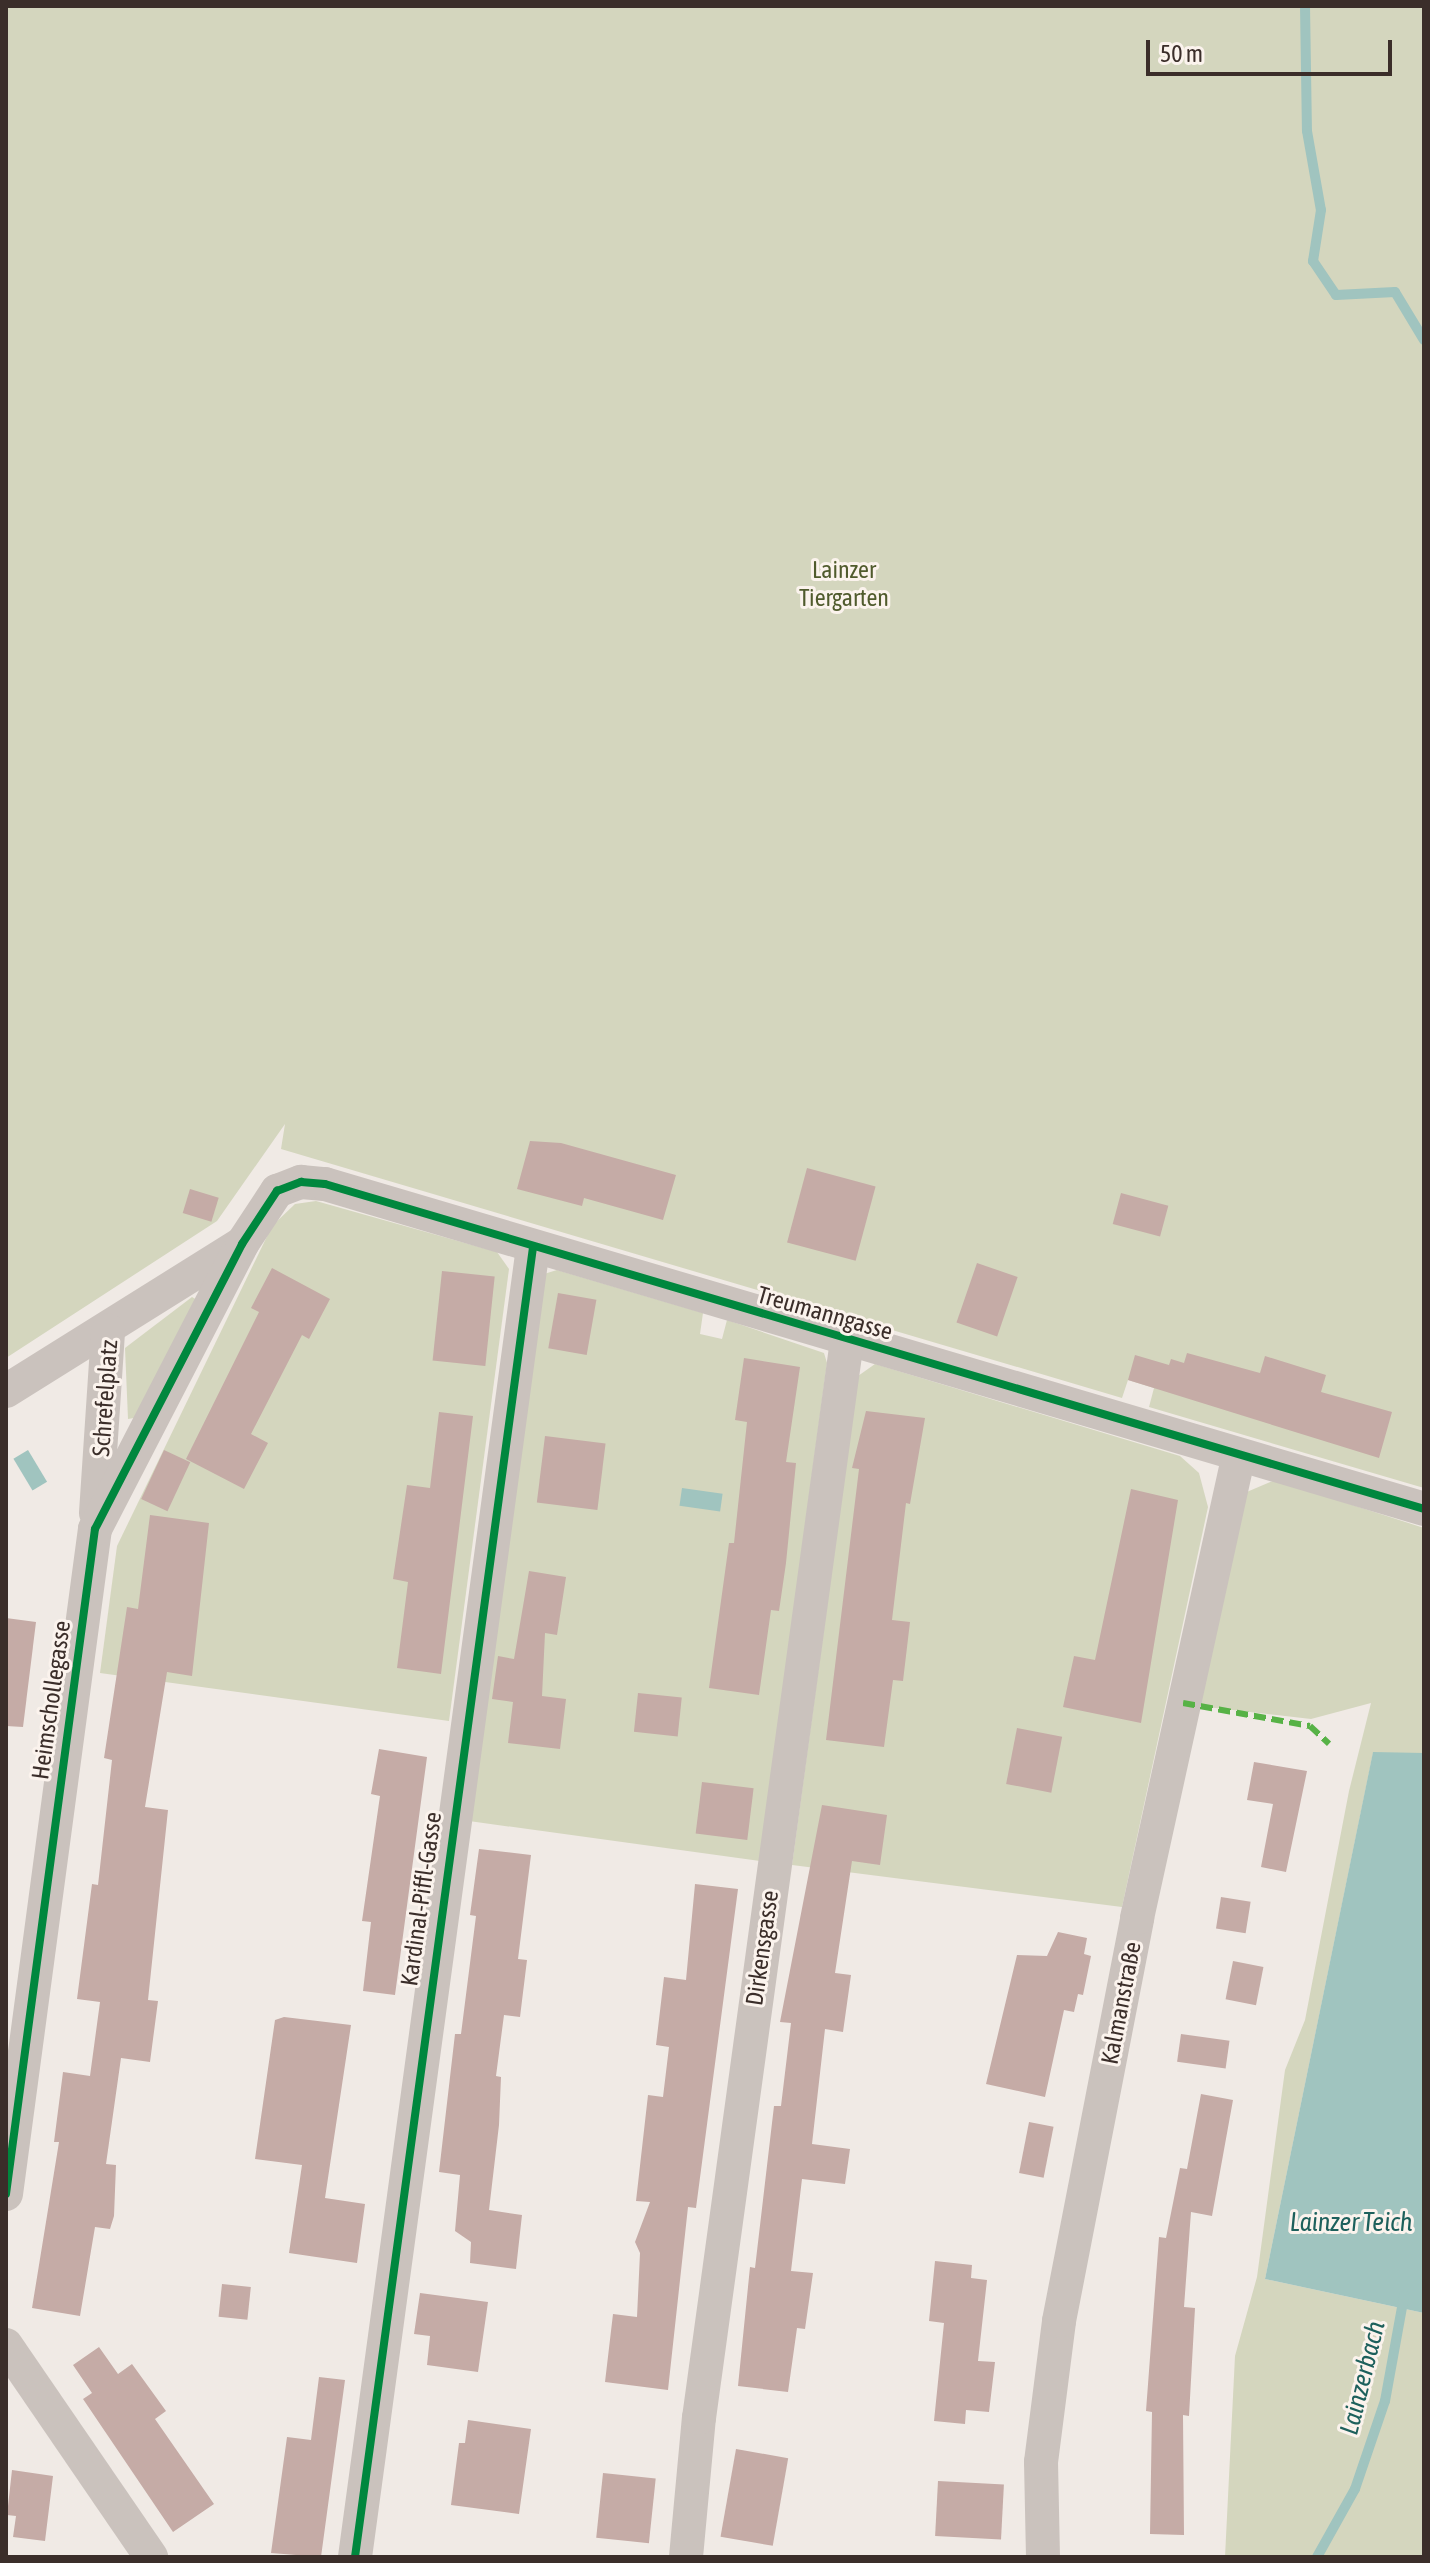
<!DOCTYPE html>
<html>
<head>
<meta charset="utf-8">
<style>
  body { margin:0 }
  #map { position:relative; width:1430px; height:2563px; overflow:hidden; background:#f0eae5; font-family:"Asap Condensed",sans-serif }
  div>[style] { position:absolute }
  .green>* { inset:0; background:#d4d6be }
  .water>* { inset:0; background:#a0c4bf; transform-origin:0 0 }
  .stream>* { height:10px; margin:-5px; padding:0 5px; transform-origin:5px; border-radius:5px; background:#a0c4bf }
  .building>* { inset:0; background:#c5aba6; transform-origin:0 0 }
  .street>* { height:34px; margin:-17px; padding:0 17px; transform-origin:17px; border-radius:17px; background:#cac2bd }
  .quiet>* { height:6px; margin-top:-3px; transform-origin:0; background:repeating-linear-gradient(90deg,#57b246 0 12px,transparent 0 18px) }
  .cycleway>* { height:8px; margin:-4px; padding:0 4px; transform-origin:4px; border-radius:4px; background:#00873e }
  span { translate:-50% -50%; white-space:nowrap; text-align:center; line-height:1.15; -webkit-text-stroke:6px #fbf3ed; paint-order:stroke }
  .park-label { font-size:24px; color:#505b2d }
  .street-label { font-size:24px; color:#3b2e2a }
  .water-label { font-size:26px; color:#1d605c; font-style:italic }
  .frame { position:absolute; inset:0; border:8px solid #3b2e2a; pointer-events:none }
  .scale { position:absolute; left:1146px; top:40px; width:246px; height:36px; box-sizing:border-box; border:4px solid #3b2e2a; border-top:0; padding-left:10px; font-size:24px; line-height:28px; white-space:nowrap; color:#3b2e2a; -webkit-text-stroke:6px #fbf3ed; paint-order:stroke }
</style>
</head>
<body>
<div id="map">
  <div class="green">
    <i style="clip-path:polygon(6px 6px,1424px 6px,1424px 1488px,1149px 1407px,1154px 1388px,1128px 1380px,1122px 1398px,281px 1149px,285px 1124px,217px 1221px,6px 1358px)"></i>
    <i style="clip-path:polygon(316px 1201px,497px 1252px,509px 1269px,449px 1721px,100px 1673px,117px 1546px,272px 1226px,295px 1204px)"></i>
    <i style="clip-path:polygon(557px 1270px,703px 1313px,700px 1334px,722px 1339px,727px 1320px,824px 1353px,827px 1363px,760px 1861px,469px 1821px,544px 1274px)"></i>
    <i style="clip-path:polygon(192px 1297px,197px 1300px,134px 1418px,128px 1419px,125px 1348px)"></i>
    <i style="clip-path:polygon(875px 1364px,1180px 1456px,1199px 1473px,1208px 1507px,1122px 1907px,792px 1865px,858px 1376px)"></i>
    <i style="clip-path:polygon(1275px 1480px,1424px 1528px,1424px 1753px,1373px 1753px,1265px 2279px,1424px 2313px,1424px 2557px,1225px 2557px,1235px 2356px,1257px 2277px,1285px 2070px,1305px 2020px,1349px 1791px,1371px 1703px,1311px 1719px,1198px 1706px,1242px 1494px)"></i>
  </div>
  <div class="water">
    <i style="left:28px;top:1450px;width:37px;height:17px;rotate:59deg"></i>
    <i style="left:682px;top:1488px;width:41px;height:18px;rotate:8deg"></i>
    <i style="clip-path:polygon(1373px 1752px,1424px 1753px,1424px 2313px,1265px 2279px)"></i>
  </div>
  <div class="stream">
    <i style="left:1305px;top:6px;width:125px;rotate:89.1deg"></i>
    <i style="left:1307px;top:131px;width:80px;rotate:80deg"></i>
    <i style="left:1321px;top:210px;width:52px;rotate:98.9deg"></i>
    <i style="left:1313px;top:261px;width:41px;rotate:55.9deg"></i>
    <i style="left:1336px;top:295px;width:59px;rotate:-2.9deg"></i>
    <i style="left:1395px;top:292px;width:56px;rotate:58.9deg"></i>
    <i style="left:1317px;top:2557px;width:78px;rotate:-60.8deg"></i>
    <i style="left:1355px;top:2489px;width:93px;rotate:-71.2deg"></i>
    <i style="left:1385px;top:2401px;width:107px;rotate:-79.7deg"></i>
  </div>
  <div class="building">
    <i style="clip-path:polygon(530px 1141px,561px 1143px,676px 1175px,663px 1220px,584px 1198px,582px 1206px,517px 1189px)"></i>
    <i style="left:807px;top:1168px;width:71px;height:77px;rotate:15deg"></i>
    <i style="left:190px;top:1189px;width:30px;height:25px;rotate:17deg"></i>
    <i style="left:1121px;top:1193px;width:49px;height:32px;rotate:15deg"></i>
    <i style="left:977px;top:1263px;width:43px;height:63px;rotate:19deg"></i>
    <i style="clip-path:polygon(272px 1268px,330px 1299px,309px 1339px,302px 1335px,251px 1434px,268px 1443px,244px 1489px,186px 1459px,259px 1312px,251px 1308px)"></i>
    <i style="left:442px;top:1271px;width:53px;height:90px;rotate:6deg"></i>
    <i style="left:558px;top:1293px;width:39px;height:56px;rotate:10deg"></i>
    <i style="clip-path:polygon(1187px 1353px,1260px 1373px,1265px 1356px,1326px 1375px,1321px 1392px,1392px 1412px,1379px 1458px,1128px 1380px,1135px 1355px,1169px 1365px,1171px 1359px,1184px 1363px)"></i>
    <i style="clip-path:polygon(744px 1358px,800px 1367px,786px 1462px,796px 1463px,786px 1563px,779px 1611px,771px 1610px,759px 1695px,709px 1688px,729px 1543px,734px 1543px,747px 1422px,735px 1420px)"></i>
    <i style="clip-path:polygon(866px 1411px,925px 1418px,910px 1504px,906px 1503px,892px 1620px,910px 1622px,903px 1681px,893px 1680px,884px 1747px,826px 1740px,859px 1469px,852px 1468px)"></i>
    <i style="clip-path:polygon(439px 1412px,473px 1416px,441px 1674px,397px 1668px,408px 1582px,393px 1579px,407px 1485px,430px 1488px)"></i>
    <i style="left:545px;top:1436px;width:61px;height:67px;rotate:7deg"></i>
    <i style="left:164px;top:1450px;width:29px;height:54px;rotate:25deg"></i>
    <i style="clip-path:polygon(1131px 1489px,1178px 1500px,1141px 1723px,1063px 1707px,1074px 1656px,1095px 1660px)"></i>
    <i style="clip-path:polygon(150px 1515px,209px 1523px,192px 1676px,167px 1672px,145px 1807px,168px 1810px,148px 2000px,158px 2001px,150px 2062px,121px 2058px,106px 2164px,116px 2165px,114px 2216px,110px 2229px,95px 2227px,80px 2316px,32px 2308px,59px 2142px,54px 2142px,63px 2072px,90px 2076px,100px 2002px,77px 1999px,92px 1884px,98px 1885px,112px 1760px,104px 1758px,127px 1607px,138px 1609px)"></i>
    <i style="clip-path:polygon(529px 1571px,566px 1577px,557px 1635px,545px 1633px,542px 1696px,566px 1699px,560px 1749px,508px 1743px,513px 1702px,492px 1699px,498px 1656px,514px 1659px)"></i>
    <i style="clip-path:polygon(6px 1618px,36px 1622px,23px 1727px,6px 1726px)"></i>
    <i style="left:638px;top:1693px;width:44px;height:39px;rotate:6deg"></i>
    <i style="left:1017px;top:1728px;width:46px;height:57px;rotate:11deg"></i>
    <i style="clip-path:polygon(379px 1749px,427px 1757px,395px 1995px,363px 1991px,371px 1922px,362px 1921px,380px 1796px,371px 1794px)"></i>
    <i style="clip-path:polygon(1254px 1762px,1307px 1771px,1286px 1872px,1261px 1867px,1273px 1804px,1247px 1800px)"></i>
    <i style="left:702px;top:1782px;width:52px;height:52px;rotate:7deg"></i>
    <i style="clip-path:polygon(822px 1805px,887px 1815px,880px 1865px,852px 1861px,835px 1973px,851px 1975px,843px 2032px,825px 2029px,812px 2144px,850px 2149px,845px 2184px,802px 2179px,791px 2271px,813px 2273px,805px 2329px,797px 2328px,788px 2392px,738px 2386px,750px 2267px,755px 2268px,774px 2106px,781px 2106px,791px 2023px,780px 2022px)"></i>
    <i style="clip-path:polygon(479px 1849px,531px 1855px,518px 1959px,527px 1960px,520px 2017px,504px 2015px,496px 2076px,501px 2077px,499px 2125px,489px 2210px,522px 2215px,516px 2269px,470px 2263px,471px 2242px,455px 2231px,460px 2175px,439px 2172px,455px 2034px,461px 2034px,476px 1916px,470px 1915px)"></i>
    <i style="clip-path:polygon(695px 1884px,738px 1889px,696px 2208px,688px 2207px,668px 2390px,605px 2382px,613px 2314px,637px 2317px,640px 2253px,635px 2242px,650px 2202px,636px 2201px,648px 2095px,663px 2097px,669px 2047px,656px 2045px,664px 1977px,686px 1980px)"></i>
    <i style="left:1221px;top:1897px;width:30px;height:32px;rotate:9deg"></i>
    <i style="clip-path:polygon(1058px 1932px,1087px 1938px,1084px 1954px,1091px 1956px,1083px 1995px,1078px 1994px,1074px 2012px,1064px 2010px,1045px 2097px,986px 2084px,1017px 1955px,1047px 1956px)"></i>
    <i style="left:1233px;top:1961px;width:31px;height:39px;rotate:11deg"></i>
    <i style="clip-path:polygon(284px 2017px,351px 2025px,325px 2198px,365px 2204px,357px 2263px,289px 2253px,302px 2165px,255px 2159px,275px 2020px)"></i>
    <i style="left:1181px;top:2034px;width:49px;height:28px;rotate:8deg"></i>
    <i style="clip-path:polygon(1201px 2094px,1233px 2100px,1212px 2216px,1191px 2212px,1184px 2307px,1195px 2308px,1189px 2416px,1183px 2415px,1184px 2535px,1150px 2534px,1152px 2412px,1146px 2411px,1159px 2237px,1166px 2238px,1180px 2168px,1187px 2169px)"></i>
    <i style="left:1029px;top:2122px;width:25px;height:52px;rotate:11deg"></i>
    <i style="clip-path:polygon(935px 2261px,972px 2265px,971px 2278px,987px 2280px,978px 2361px,995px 2362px,989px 2412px,966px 2410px,965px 2424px,934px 2421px,944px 2323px,929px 2321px)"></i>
    <i style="left:222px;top:2284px;width:29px;height:33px;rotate:6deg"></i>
    <i style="clip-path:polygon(420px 2293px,488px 2302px,478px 2372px,427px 2365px,430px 2336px,414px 2334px)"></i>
    <i style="clip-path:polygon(99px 2347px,118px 2374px,132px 2364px,166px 2411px,155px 2419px,214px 2504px,173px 2532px,83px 2399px,92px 2393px,73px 2365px)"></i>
    <i style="clip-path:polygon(319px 2377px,345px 2380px,321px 2557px,271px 2553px,287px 2437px,311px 2440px)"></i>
    <i style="clip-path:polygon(468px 2420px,531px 2429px,519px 2514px,451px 2505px,459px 2443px,465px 2443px)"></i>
    <i style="left:736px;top:2449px;width:53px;height:89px;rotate:10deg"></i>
    <i style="clip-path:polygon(12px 2470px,53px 2476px,45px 2541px,13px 2537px,16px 2516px,7px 2515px)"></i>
    <i style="left:603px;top:2473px;width:53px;height:65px;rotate:6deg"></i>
    <i style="left:938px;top:2481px;width:66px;height:55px;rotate:3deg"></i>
  </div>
  <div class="street">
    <i style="left:6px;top:1391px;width:277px;rotate:-32deg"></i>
    <i style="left:96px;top:1513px;width:183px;rotate:-86.2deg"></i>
    <i style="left:6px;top:2194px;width:671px;rotate:-82.38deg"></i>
    <i style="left:95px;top:1529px;width:321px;rotate:-62.7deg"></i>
    <i style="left:242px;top:1244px;width:64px;rotate:-56.6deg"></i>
    <i style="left:277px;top:1191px;width:26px;rotate:-21deg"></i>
    <i style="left:301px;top:1182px;width:24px;rotate:5deg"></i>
    <i style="left:325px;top:1184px;width:1146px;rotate:16.47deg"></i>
    <i style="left:6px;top:2345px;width:257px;rotate:55.6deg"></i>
    <i style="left:355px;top:2557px;width:1322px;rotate:-82.26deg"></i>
    <i style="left:686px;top:2557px;width:140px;rotate:-84.7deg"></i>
    <i style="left:699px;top:2418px;width:1087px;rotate:-82.18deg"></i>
    <i style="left:1043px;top:2557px;width:95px;rotate:-91.2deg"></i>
    <i style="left:1041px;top:2462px;width:142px;rotate:-82.7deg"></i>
    <i style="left:1059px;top:2321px;width:410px;rotate:-79deg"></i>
    <i style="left:1137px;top:1918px;width:474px;rotate:-77.6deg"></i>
  </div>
  <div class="quiet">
    <i style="left:1183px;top:1703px;width:129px;rotate:10.3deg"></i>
    <i style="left:1310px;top:1726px;width:26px;rotate:43deg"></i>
  </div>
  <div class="cycleway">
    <i style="left:6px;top:2194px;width:671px;rotate:-82.38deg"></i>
    <i style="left:95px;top:1529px;width:321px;rotate:-62.7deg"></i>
    <i style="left:242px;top:1244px;width:64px;rotate:-56.6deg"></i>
    <i style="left:277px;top:1191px;width:26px;rotate:-21deg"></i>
    <i style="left:301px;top:1182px;width:24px;rotate:5deg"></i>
    <i style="left:325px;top:1184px;width:1146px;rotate:16.47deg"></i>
    <i style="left:355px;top:2557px;width:1322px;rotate:-82.26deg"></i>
  </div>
  <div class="park-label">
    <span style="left:844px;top:584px">Lainzer<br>Tiergarten</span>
  </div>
  <div class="street-label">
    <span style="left:825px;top:1313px;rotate:16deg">Treumanngasse</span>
    <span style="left:105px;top:1398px;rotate:-86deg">Schrefelplatz</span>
    <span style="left:51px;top:1700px;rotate:-82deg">Heimschollegasse</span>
    <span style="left:421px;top:1899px;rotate:-82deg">Kardinal-Piffl-Gasse</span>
    <span style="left:762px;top:1948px;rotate:-82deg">Dirkensgasse</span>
    <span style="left:1121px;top:2003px;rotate:-79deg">Kalmanstraße</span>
  </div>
  <div class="water-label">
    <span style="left:1351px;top:2223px">Lainzer Teich</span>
    <span style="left:1363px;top:2378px;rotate:-76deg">Lainzerbach</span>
  </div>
  <div class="frame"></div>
  <div class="scale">50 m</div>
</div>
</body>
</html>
